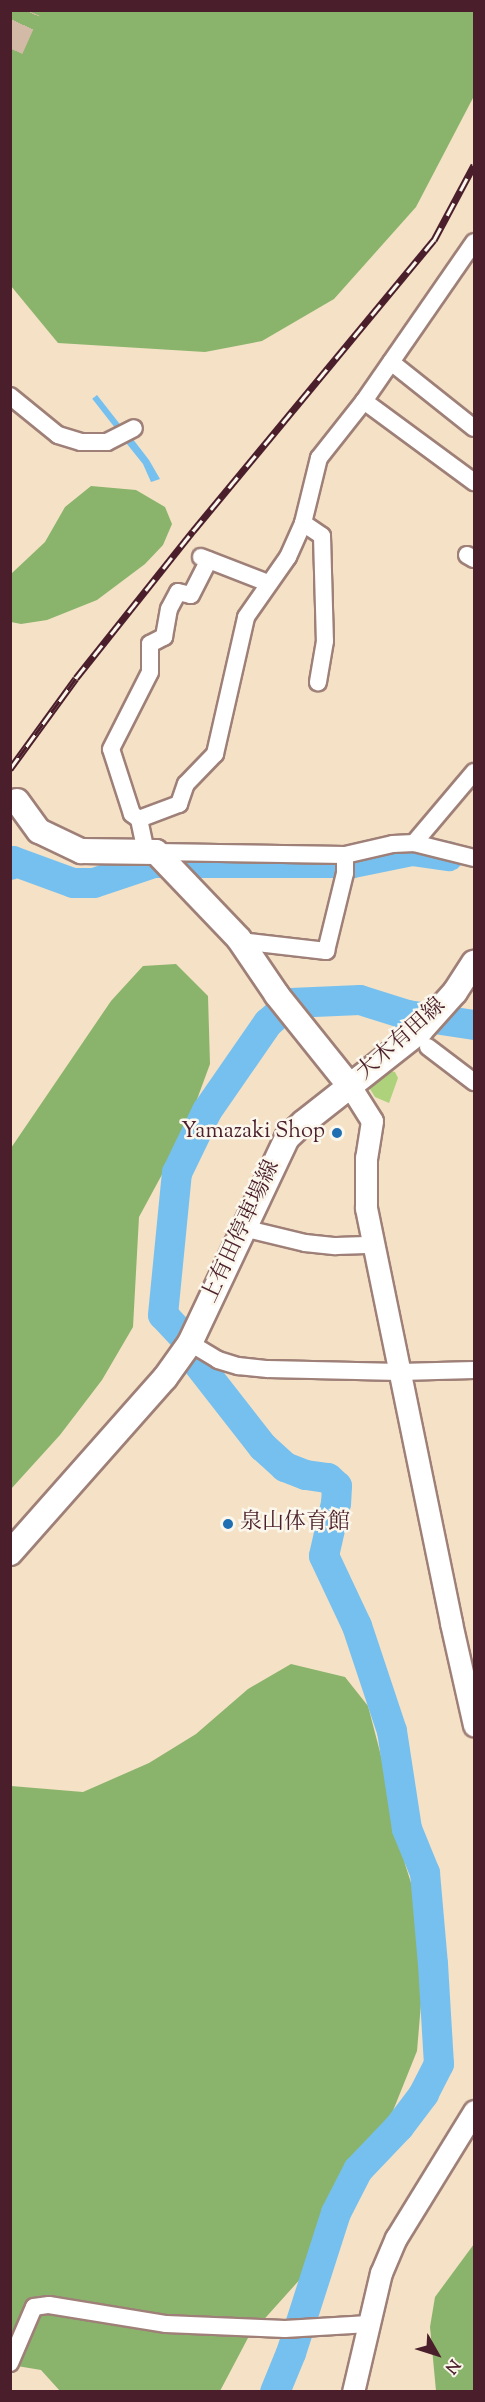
<!DOCTYPE html>
<html>
<head>
<meta charset="utf-8">
<style>
  body { margin:0 }
  #map { position:relative; width:485px; height:2402px; overflow:hidden; background:#f4e1c6; font-family:"Sorts Mill Goudy","Noto Serif JP",serif }
  div>[style] { position:absolute }
  .green>* { inset:0; background:#aed27b }
  .forest>* { inset:0; background:#8ab46b }
  .water>* { inset:0; background:#76c0ef; transform-origin:0 0 }
  .river>* { height:30px; margin:-15px; padding:0 15px; transform-origin:15px; border-radius:15px; background:#76c0ef }
  .trunk-tunnel>* { height:27px; margin-top:-13.5px; transform-origin:0; background:repeating-linear-gradient(90deg,#d2baa7 0 27px,transparent 0 41px) }
  .roads { filter:drop-shadow(2px 0 #9f8078) drop-shadow(-2px 0 #9f8078) drop-shadow(0 2px #9f8078) drop-shadow(0 -2px #9f8078) }
  .minor>* { height:16px; margin:-8px; padding:0 8px; transform-origin:8px; border-radius:8px; background:#fff }
  .tertiary>* { height:21px; margin:-10.5px; padding:0 10.5px; transform-origin:10.5px; border-radius:10.5px; background:#fff }
  .secondary>* { height:24px; margin:-12px; padding:0 12px; transform-origin:12px; border-radius:12px; background:#fff }
  .rail>* { height:7px; margin-top:-3.5px; transform-origin:0; background:repeating-linear-gradient(90deg,#fbf7ec 0 14px,#4a1f2b 0 28px); box-sizing:border-box; border-block:2px solid #4a1f2b }
  .dots>* { width:16px; height:16px; translate:-50% -50%; box-sizing:border-box; border:3px solid #fbf7ec; border-radius:50% }
  span { translate:-50% -50%; white-space:nowrap; text-align:center; line-height:1.15; -webkit-text-stroke:5px #fbf7ec; paint-order:stroke }
  .street-label { font-size:22px; color:#4a1f2b }
  .poi-label { font-size:22px; color:#4a1f2b }
  .right { translate:-100% -50%; text-align:right }
  .left { translate:0 -50%; text-align:left }
  .frame { position:absolute; inset:0; border:12px solid #4a1f2b; pointer-events:none }
  .north { position:absolute; left:407px; top:2324px; width:60px; height:60px; -webkit-text-stroke:4px #fbf7ec; paint-order:stroke; rotate:129deg; font-size:16px; font-weight:700; line-height:24px; text-align:center; color:#4a1f2b }
  .north::after { content:''; display:block; margin:auto; width:21px; height:27px; background:#4a1f2b; clip-path:polygon(50% 0,100% 100%,50% 72%,0 100%) }
</style>
</head>
<body>
<div id="map">
  <div class="green">
    <i style="clip-path:polygon(391px 1071px,395px 1072px,398px 1078px,389px 1103px,375px 1097px,370px 1089px,372px 1084px)"></i>
  </div>
  <div class="forest">
    <i style="clip-path:polygon(10px 11px,474px 11px,474px 96px,416px 207px,334px 299px,262px 341px,205px 352px,58px 343px,11px 286px)"></i>
    <i style="clip-path:polygon(91px 486px,136px 490px,165px 507px,172px 524px,163px 545px,145px 564px,97px 600px,47px 620px,21px 624px,11px 622px,11px 574px,45px 542px,65px 507px)"></i>
    <i style="clip-path:polygon(176px 964px,208px 996px,210px 1064px,185px 1132px,139px 1217px,133px 1327px,102px 1380px,60px 1435px,11px 1489px,11px 1148px,111px 1001px,143px 966px)"></i>
    <i style="clip-path:polygon(291px 1664px,345px 1677px,368px 1706px,392px 1798px,405px 1864px,427px 1933px,417px 2051px,378px 2148px,321px 2256px,249px 2336px,220px 2391px,60px 2391px,41px 2370px,11px 2365px,11px 1786px,83px 1792px,149px 1763px,196px 1734px,248px 1689px)"></i>
    <i style="clip-path:polygon(474px 2244px,474px 2391px,436px 2391px,430px 2327px,435px 2297px)"></i>
  </div>
  <div class="water">
    <i style="left:97px;top:395px;width:41px;height:6px;rotate:52deg"></i>
    <i style="clip-path:polygon(129px 434px,149px 460px,160px 479px,151px 482px,143px 464px,123px 439px)"></i>
  </div>
  <div class="river">
    <i style="left:10px;top:865px;width:5px;rotate:-53deg"></i>
    <i style="left:13px;top:861px;width:64px;rotate:20.1deg"></i>
    <i style="left:73px;top:883px;width:21px"></i>
    <i style="left:94px;top:883px;width:63px;rotate:-18.4deg"></i>
    <i style="left:154px;top:863px;width:199px"></i>
    <i style="left:353px;top:863px;width:60px;rotate:-11.5deg"></i>
    <i style="left:412px;top:851px;width:37px;rotate:8deg"></i>
    <i style="left:181px;top:1334px;width:26px;rotate:-133deg"></i>
    <i style="left:163px;top:1315px;width:143px;rotate:-84.4deg"></i>
    <i style="left:177px;top:1173px;width:69px;rotate:-64.2deg"></i>
    <i style="left:207px;top:1111px;width:107px;rotate:-55.3deg"></i>
    <i style="left:268px;top:1023px;width:30px;rotate:-41deg"></i>
    <i style="left:291px;top:1003px;width:69px;rotate:-2.5deg"></i>
    <i style="left:360px;top:1000px;width:50px;rotate:17.4deg"></i>
    <i style="left:408px;top:1015px;width:67px;rotate:8.6deg"></i>
    <i style="left:195px;top:1360px;width:110px;rotate:52deg"></i>
    <i style="left:263px;top:1447px;width:30px;rotate:42deg"></i>
    <i style="left:285px;top:1467px;width:22px;rotate:21deg"></i>
    <i style="left:306px;top:1475px;width:22px;rotate:8deg"></i>
    <i style="left:328px;top:1478px;width:12px;rotate:42deg"></i>
    <i style="left:337px;top:1486px;width:17px;rotate:93deg"></i>
    <i style="left:336px;top:1503px;width:54px;rotate:102.8deg"></i>
    <i style="left:324px;top:1556px;width:77px;rotate:64.8deg"></i>
    <i style="left:357px;top:1626px;width:111px;rotate:71.6deg"></i>
    <i style="left:392px;top:1731px;width:99px;rotate:81.3deg"></i>
    <i style="left:407px;top:1829px;width:48px;rotate:67.8deg"></i>
    <i style="left:425px;top:1873px;width:91px;rotate:85deg"></i>
    <i style="left:433px;top:1964px;width:100px;rotate:86.6deg"></i>
    <i style="left:439px;top:2064px;width:34px;rotate:117deg"></i>
    <i style="left:424px;top:2094px;width:41px;rotate:127.1deg"></i>
    <i style="left:399px;top:2127px;width:59px;rotate:133.6deg"></i>
    <i style="left:358px;top:2170px;width:48px;rotate:117.1deg"></i>
    <i style="left:336px;top:2213px;width:147px;rotate:107.8deg"></i>
    <i style="left:291px;top:2353px;width:42px;rotate:112.3deg"></i>
  </div>
  <div class="trunk-tunnel">
    <i style="left:10px;top:48px;width:42px;rotate:-65.9deg"></i>
  </div>
  <div class="roads">
    <div class="minor">
      <i style="left:391px;top:362px;width:106px;rotate:38.5deg"></i>
      <i style="left:10px;top:396px;width:62px;rotate:39.1deg"></i>
      <i style="left:58px;top:435px;width:24px;rotate:17deg"></i>
      <i style="left:81px;top:442px;width:26px"></i>
      <i style="left:107px;top:442px;width:30px;rotate:-27deg"></i>
      <i style="left:364px;top:401px;width:137px;rotate:36.4deg"></i>
      <i style="left:303px;top:523px;width:23px;rotate:34deg"></i>
      <i style="left:322px;top:536px;width:105px;rotate:88.4deg"></i>
      <i style="left:325px;top:641px;width:42px;rotate:99.7deg"></i>
      <i style="left:467px;top:555px;width:8px;rotate:30deg"></i>
      <i style="left:201px;top:557px;width:72px;rotate:21.2deg"></i>
      <i style="left:139px;top:819px;width:9px;rotate:-144deg"></i>
      <i style="left:132px;top:814px;width:68px;rotate:-107.9deg"></i>
      <i style="left:111px;top:749px;width:86px;rotate:-63.1deg"></i>
      <i style="left:150px;top:672px;width:28px;rotate:-90deg"></i>
      <i style="left:150px;top:644px;width:16px;rotate:-27deg"></i>
      <i style="left:164px;top:637px;width:28px;rotate:-80deg"></i>
      <i style="left:169px;top:609px;width:19px;rotate:-62deg"></i>
      <i style="left:178px;top:592px;width:13px;rotate:13deg"></i>
      <i style="left:191px;top:595px;width:39px;rotate:-63deg"></i>
      <i style="left:414px;top:843px;width:93px;rotate:-49.8deg"></i>
      <i style="left:146px;top:852px;width:34px;rotate:-102deg"></i>
      <i style="left:139px;top:819px;width:43px;rotate:-20.6deg"></i>
      <i style="left:179px;top:804px;width:21px;rotate:-71deg"></i>
      <i style="left:186px;top:784px;width:42px;rotate:-46deg"></i>
      <i style="left:215px;top:754px;width:140px;rotate:-77.2deg"></i>
      <i style="left:246px;top:617px;width:73px;rotate:-55deg"></i>
      <i style="left:288px;top:557px;width:37px;rotate:-66deg"></i>
      <i style="left:303px;top:523px;width:67px;rotate:-76.2deg"></i>
      <i style="left:319px;top:458px;width:73px;rotate:-51.7deg"></i>
      <i style="left:364px;top:401px;width:193px;rotate:-55.3deg"></i>
      <i style="left:156px;top:852px;width:189px;rotate:0.9deg"></i>
      <i style="left:345px;top:855px;width:49px;rotate:-12.9deg"></i>
      <i style="left:393px;top:844px;width:21px;rotate:-3deg"></i>
      <i style="left:414px;top:843px;width:62px;rotate:14deg"></i>
      <i style="left:240px;top:941px;width:87px;rotate:6.6deg"></i>
      <i style="left:326px;top:951px;width:80px;rotate:-76.3deg"></i>
      <i style="left:345px;top:873px;width:18px;rotate:-90deg"></i>
      <i style="left:428px;top:1047px;width:58px;rotate:37.3deg"></i>
      <i style="left:243px;top:1228px;width:64px;rotate:13.6deg"></i>
      <i style="left:305px;top:1243px;width:31px;rotate:6deg"></i>
      <i style="left:336px;top:1246px;width:38px;rotate:-2deg"></i>
      <i style="left:190px;top:1343px;width:33px;rotate:31deg"></i>
      <i style="left:218px;top:1360px;width:21px;rotate:17deg"></i>
      <i style="left:238px;top:1366px;width:30px;rotate:6deg"></i>
      <i style="left:268px;top:1369px;width:132px;rotate:1.3deg"></i>
      <i style="left:400px;top:1372px;width:74px;rotate:-1.5deg"></i>
      <i style="left:10px;top:2363px;width:61px;rotate:-66.8deg"></i>
      <i style="left:34px;top:2307px;width:15px;rotate:-8deg"></i>
      <i style="left:49px;top:2305px;width:119px;rotate:9.2deg"></i>
      <i style="left:166px;top:2324px;width:119px;rotate:2.4deg"></i>
      <i style="left:285px;top:2329px;width:84px;rotate:-3.4deg"></i>
    </div>
    <div class="tertiary">
      <i style="left:350px;top:1086px;width:41px;rotate:57.8deg"></i>
      <i style="left:372px;top:1121px;width:36px;rotate:99deg"></i>
      <i style="left:366px;top:1157px;width:51px;rotate:90deg"></i>
      <i style="left:366px;top:1208px;width:424px;rotate:78.4deg"></i>
      <i style="left:451px;top:1623px;width:105px;rotate:77.3deg"></i>
      <i style="left:353px;top:2392px;width:122px;rotate:-76.8deg"></i>
      <i style="left:381px;top:2273px;width:38px;rotate:-67deg"></i>
      <i style="left:396px;top:2238px;width:149px;rotate:-58.4deg"></i>
    </div>
    <div class="secondary">
      <i style="left:17px;top:801px;width:37px;rotate:54deg"></i>
      <i style="left:39px;top:831px;width:47px;rotate:25.5deg"></i>
      <i style="left:81px;top:851px;width:75px;rotate:0.8deg"></i>
      <i style="left:156px;top:852px;width:120px;rotate:46.3deg"></i>
      <i style="left:239px;top:939px;width:68px;rotate:55.8deg"></i>
      <i style="left:277px;top:995px;width:117px;rotate:51.3deg"></i>
      <i style="left:10px;top:1553px;width:234px;rotate:-48.5deg"></i>
      <i style="left:165px;top:1378px;width:43px;rotate:-54.5deg"></i>
      <i style="left:190px;top:1343px;width:227px;rotate:-64.7deg"></i>
      <i style="left:287px;top:1138px;width:22px;rotate:-43deg"></i>
      <i style="left:303px;top:1123px;width:150px;rotate:-38.2deg"></i>
      <i style="left:421px;top:1030px;width:51px;rotate:-48.2deg"></i>
      <i style="left:455px;top:992px;width:35px;rotate:-57deg"></i>
    </div>
  </div>
  <div class="rail">
    <i style="left:10px;top:769px;width:112px;rotate:-54deg"></i>
    <i style="left:76px;top:678px;width:188px;rotate:-51.5deg"></i>
    <i style="left:193px;top:531px;width:378px;rotate:-50.4deg"></i>
    <i style="left:434px;top:240px;width:85px;rotate:-61.9deg"></i>
  </div>
  <div class="dots">
    <i style="left:337px;top:1133px;background:#1f6fb2"></i>
    <i style="left:228px;top:1524px;background:#1f6fb2"></i>
  </div>
  <div class="street-label">
    <span style="left:402px;top:1040px;rotate:-42deg">大木有田線</span>
    <span style="left:242px;top:1232px;rotate:-65deg">上有田停車場線</span>
  </div>
  <div class="poi-label">
    <span class="right" style="left:325px;top:1133px">Yamazaki Shop</span>
    <span class="left" style="left:240px;top:1524px">泉山体育館</span>
  </div>
  <div class="frame"></div>
  <div class="north">N</div>
</div>
</body>
</html>
